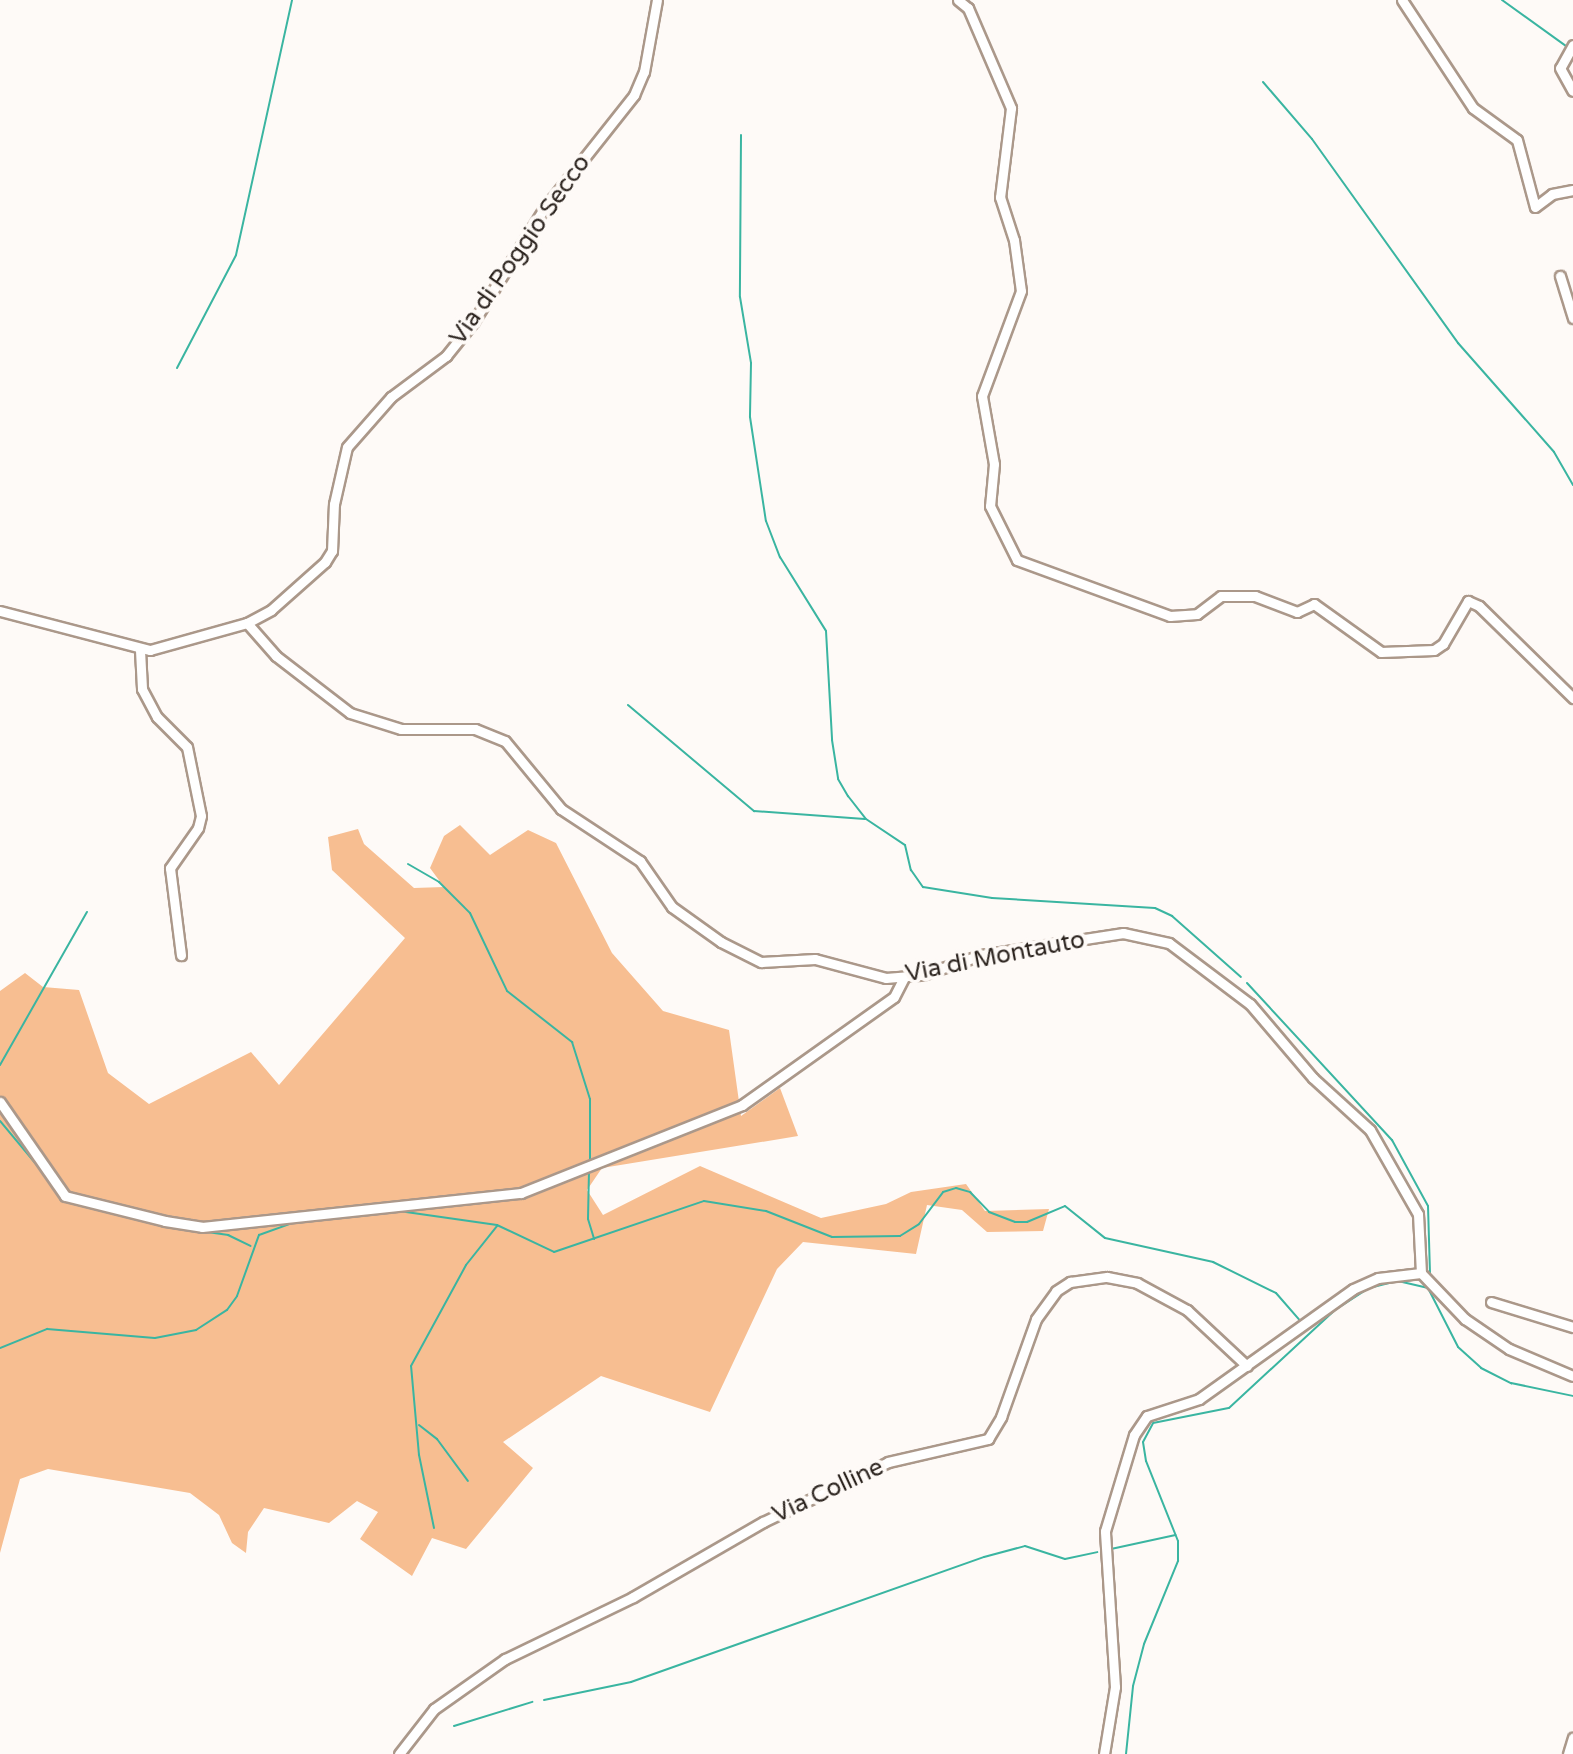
<!DOCTYPE html>
<html>
<head>
<meta charset="utf-8">
<style>
  body { margin:0 }
  #map { position:relative; width:1573px; height:1754px; overflow:hidden; background:#fefaf7; font-family:"Varela Round",sans-serif }
  div>[style] { position:absolute }
  .forest>* { inset:0; background:#f7be91 }
  .stream>* { height:2px; margin:-1px; padding:0 1px; transform-origin:1px; border-radius:1px; background:#3ab5a1 }
  .roads { filter:drop-shadow(2px 0 #ab988a) drop-shadow(-2px 0 #ab988a) drop-shadow(0 2px #ab988a) drop-shadow(0 -2px #ab988a) }
  .minor>* { height:9px; margin:-4.5px; padding:0 4.5px; transform-origin:4.5px; border-radius:4.5px; background:#fff }
  span { translate:-50% -50%; white-space:nowrap; text-align:center; line-height:1.15; -webkit-text-stroke:8px #fefaf7; paint-order:stroke }
  .street-label { font-size:24px; color:#2c241f }
</style>
</head>
<body>
<div id="map">
  <div class="forest">
    <i style="clip-path:polygon(460px 825px,490px 855px,528px 830px,556px 843px,612px 953px,663px 1011px,729px 1030px,741px 1116px,780px 1088px,798px 1136px,602px 1168px,587px 1190px,603px 1215px,700px 1166px,821px 1218px,886px 1204px,911px 1192px,966px 1184px,985px 1211px,1049px 1209px,1043px 1231px,987px 1232px,962px 1210px,927px 1205px,916px 1254px,803px 1242px,777px 1269px,710px 1412px,601px 1376px,503px 1442px,533px 1468px,466px 1549px,432px 1538px,412px 1576px,360px 1539px,378px 1512px,357px 1501px,329px 1523px,264px 1508px,248px 1532px,246px 1553px,232px 1543px,219px 1515px,190px 1493px,48px 1469px,20px 1479px,0 1553px,0 991px,25px 973px,43px 987px,79px 990px,108px 1073px,149px 1104px,251px 1052px,279px 1085px,405px 938px,332px 870px,328px 837px,358px 829px,364px 844px,414px 888px,444px 887px,430px 868px,444px 836px)"></i>
  </div>
  <div class="stream">
    <i style="left:1502px;top:0;width:79px;rotate:35.7deg"></i>
    <i style="left:1263px;top:82px;width:75px;rotate:49.3deg"></i>
    <i style="left:1312px;top:139px;width:251px;rotate:54.4deg"></i>
    <i style="left:1458px;top:343px;width:145px;rotate:48.6deg"></i>
    <i style="left:1554px;top:452px;width:38px;rotate:60deg"></i>
    <i style="left:741px;top:135px;width:162px;rotate:90.4deg"></i>
    <i style="left:740px;top:297px;width:67px;rotate:80.5deg"></i>
    <i style="left:751px;top:363px;width:54px;rotate:91.1deg"></i>
    <i style="left:750px;top:417px;width:105px;rotate:81.3deg"></i>
    <i style="left:766px;top:521px;width:39px;rotate:69deg"></i>
    <i style="left:780px;top:557px;width:87px;rotate:58.1deg"></i>
    <i style="left:826px;top:631px;width:109px;rotate:86.8deg"></i>
    <i style="left:832px;top:740px;width:39px;rotate:81deg"></i>
    <i style="left:838px;top:779px;width:20px;rotate:60deg"></i>
    <i style="left:848px;top:796px;width:29px;rotate:52deg"></i>
    <i style="left:866px;top:819px;width:47px;rotate:33.7deg"></i>
    <i style="left:905px;top:845px;width:26px;rotate:77deg"></i>
    <i style="left:911px;top:870px;width:21px;rotate:55deg"></i>
    <i style="left:923px;top:887px;width:70px;rotate:9.1deg"></i>
    <i style="left:992px;top:898px;width:163px;rotate:3.5deg"></i>
    <i style="left:1155px;top:908px;width:19px;rotate:25deg"></i>
    <i style="left:1172px;top:916px;width:92px;rotate:41.5deg"></i>
    <i style="left:177px;top:368px;width:127px;rotate:-62.4deg"></i>
    <i style="left:236px;top:255px;width:261px;rotate:-77.6deg"></i>
    <i style="left:628px;top:705px;width:165px;rotate:40.1deg"></i>
    <i style="left:754px;top:811px;width:111px;rotate:4.1deg"></i>
    <i style="left:408px;top:864px;width:36px;rotate:30deg"></i>
    <i style="left:439px;top:882px;width:44px;rotate:45deg"></i>
    <i style="left:470px;top:913px;width:86px;rotate:64.6deg"></i>
    <i style="left:507px;top:991px;width:83px;rotate:38.1deg"></i>
    <i style="left:572px;top:1042px;width:60px;rotate:72.5deg"></i>
    <i style="left:590px;top:1099px;width:61px;rotate:90deg"></i>
    <i style="left:1247px;top:983px;width:214px;rotate:47.3deg"></i>
    <i style="left:1392px;top:1140px;width:75px;rotate:61.4deg"></i>
    <i style="left:1428px;top:1206px;width:67px;rotate:88.3deg"></i>
    <i style="left:0;top:1065px;width:176px;rotate:-60.4deg"></i>
    <i style="left:0;top:1121px;width:80px;rotate:50.1deg"></i>
    <i style="left:589px;top:1171px;width:48px;rotate:91.2deg"></i>
    <i style="left:588px;top:1219px;width:21px;rotate:73deg"></i>
    <i style="left:399px;top:1211px;width:99px;rotate:8.1deg"></i>
    <i style="left:497px;top:1225px;width:63px;rotate:25.3deg"></i>
    <i style="left:554px;top:1252px;width:158px;rotate:-18.8deg"></i>
    <i style="left:704px;top:1201px;width:63px;rotate:9.2deg"></i>
    <i style="left:766px;top:1211px;width:71px;rotate:21.5deg"></i>
    <i style="left:832px;top:1237px;width:68px;rotate:-0.8deg"></i>
    <i style="left:900px;top:1236px;width:22px;rotate:-32deg"></i>
    <i style="left:919px;top:1224px;width:40px;rotate:-53deg"></i>
    <i style="left:943px;top:1192px;width:14px;rotate:-17deg"></i>
    <i style="left:956px;top:1188px;width:15px;rotate:16deg"></i>
    <i style="left:970px;top:1192px;width:28px;rotate:46deg"></i>
    <i style="left:989px;top:1212px;width:28px;rotate:21deg"></i>
    <i style="left:1015px;top:1222px;width:12px"></i>
    <i style="left:1027px;top:1222px;width:41px;rotate:-22.8deg"></i>
    <i style="left:1065px;top:1206px;width:51px;rotate:38.7deg"></i>
    <i style="left:1105px;top:1238px;width:111px;rotate:12.5deg"></i>
    <i style="left:1213px;top:1262px;width:70px;rotate:26.2deg"></i>
    <i style="left:1276px;top:1293px;width:37px;rotate:49deg"></i>
    <i style="left:172px;top:1227px;width:57px;rotate:8.1deg"></i>
    <i style="left:228px;top:1235px;width:25px;rotate:26deg"></i>
    <i style="left:0;top:1348px;width:51px;rotate:-22deg"></i>
    <i style="left:47px;top:1329px;width:108px;rotate:4.8deg"></i>
    <i style="left:155px;top:1338px;width:42px;rotate:-11deg"></i>
    <i style="left:196px;top:1330px;width:37px;rotate:-33deg"></i>
    <i style="left:227px;top:1310px;width:17px;rotate:-54deg"></i>
    <i style="left:237px;top:1296px;width:65px;rotate:-70.2deg"></i>
    <i style="left:259px;top:1235px;width:41px;rotate:-19.7deg"></i>
    <i style="left:419px;top:1425px;width:23px;rotate:38deg"></i>
    <i style="left:437px;top:1439px;width:52px;rotate:53.6deg"></i>
    <i style="left:434px;top:1528px;width:75px;rotate:-101.6deg"></i>
    <i style="left:419px;top:1455px;width:89px;rotate:-95.1deg"></i>
    <i style="left:411px;top:1366px;width:115px;rotate:-61.4deg"></i>
    <i style="left:466px;top:1265px;width:50px;rotate:-51.5deg"></i>
    <i style="left:1111px;top:1549px;width:66px;rotate:-12.2deg"></i>
    <i style="left:544px;top:1700px;width:89px;rotate:-11.7deg"></i>
    <i style="left:631px;top:1682px;width:374px;rotate:-19.5deg"></i>
    <i style="left:984px;top:1557px;width:42px;rotate:-15deg"></i>
    <i style="left:1025px;top:1546px;width:42px;rotate:18deg"></i>
    <i style="left:1065px;top:1559px;width:33px;rotate:-12deg"></i>
    <i style="left:454px;top:1726px;width:82px;rotate:-17.1deg"></i>
    <i style="left:1126px;top:1754px;width:68px;rotate:-84.1deg"></i>
    <i style="left:1133px;top:1686px;width:43px;rotate:-75.3deg"></i>
    <i style="left:1144px;top:1644px;width:90px;rotate:-67.7deg"></i>
    <i style="left:1178px;top:1561px;width:20px;rotate:-90deg"></i>
    <i style="left:1178px;top:1541px;width:86px;rotate:-111.8deg"></i>
    <i style="left:1146px;top:1461px;width:19px;rotate:-99deg"></i>
    <i style="left:1143px;top:1442px;width:21px;rotate:-62deg"></i>
    <i style="left:1153px;top:1423px;width:77px;rotate:-11.2deg"></i>
    <i style="left:1229px;top:1408px;width:144px;rotate:-42.8deg"></i>
    <i style="left:1335px;top:1310px;width:40px;rotate:-32.9deg"></i>
    <i style="left:1369px;top:1288px;width:30px;rotate:-14deg"></i>
    <i style="left:1398px;top:1281px;width:31px;rotate:13deg"></i>
    <i style="left:1428px;top:1288px;width:66px;rotate:63deg"></i>
    <i style="left:1458px;top:1347px;width:31px;rotate:42deg"></i>
    <i style="left:1481px;top:1368px;width:34px;rotate:27deg"></i>
    <i style="left:1511px;top:1383px;width:63px;rotate:11.8deg"></i>
  </div>
  <div class="roads">
    <div class="minor">
      <i style="left:958px;top:0;width:13px;rotate:39deg"></i>
      <i style="left:968px;top:8px;width:109px;rotate:66.7deg"></i>
      <i style="left:1011px;top:108px;width:90px;rotate:97deg"></i>
      <i style="left:1000px;top:197px;width:45px;rotate:72deg"></i>
      <i style="left:1014px;top:240px;width:51px;rotate:82.2deg"></i>
      <i style="left:1021px;top:291px;width:112px;rotate:110.4deg"></i>
      <i style="left:982px;top:396px;width:69px;rotate:80deg"></i>
      <i style="left:994px;top:464px;width:42px;rotate:95.4deg"></i>
      <i style="left:990px;top:506px;width:60px;rotate:63.4deg"></i>
      <i style="left:1017px;top:560px;width:163px;rotate:20.1deg"></i>
      <i style="left:1170px;top:616px;width:27px;rotate:-4deg"></i>
      <i style="left:1197px;top:614px;width:30px;rotate:-37deg"></i>
      <i style="left:1221px;top:596px;width:34px"></i>
      <i style="left:1255px;top:596px;width:45px;rotate:20.9deg"></i>
      <i style="left:1297px;top:612px;width:19px;rotate:-25deg"></i>
      <i style="left:1314px;top:604px;width:82px;rotate:35.6deg"></i>
      <i style="left:1381px;top:652px;width:53px;rotate:-2.2deg"></i>
      <i style="left:1434px;top:650px;width:11px;rotate:-34deg"></i>
      <i style="left:1443px;top:644px;width:50px;rotate:-59.8deg"></i>
      <i style="left:1468px;top:601px;width:12px;rotate:24deg"></i>
      <i style="left:1479px;top:606px;width:132px;rotate:44.4deg"></i>
      <i style="left:1402px;top:0;width:129px;rotate:56.7deg"></i>
      <i style="left:1473px;top:108px;width:54px;rotate:36deg"></i>
      <i style="left:1517px;top:140px;width:69px;rotate:75deg"></i>
      <i style="left:1535px;top:207px;width:21px;rotate:-37deg"></i>
      <i style="left:1552px;top:194px;width:21px;rotate:-11deg"></i>
      <i style="left:1573px;top:45px;width:26px;rotate:119deg"></i>
      <i style="left:1560px;top:68px;width:26px;rotate:61deg"></i>
      <i style="left:1560px;top:276px;width:44px;rotate:72.8deg"></i>
      <i style="left:0;top:611px;width:155px;rotate:14.6deg"></i>
      <i style="left:150px;top:650px;width:101px;rotate:-15.6deg"></i>
      <i style="left:247px;top:623px;width:44px;rotate:48.7deg"></i>
      <i style="left:276px;top:656px;width:93px;rotate:37.6deg"></i>
      <i style="left:350px;top:713px;width:53px;rotate:17.4deg"></i>
      <i style="left:401px;top:729px;width:74px"></i>
      <i style="left:475px;top:729px;width:32px;rotate:22deg"></i>
      <i style="left:505px;top:741px;width:88px;rotate:50.5deg"></i>
      <i style="left:561px;top:809px;width:95px;rotate:33.4deg"></i>
      <i style="left:640px;top:861px;width:56px;rotate:55.2deg"></i>
      <i style="left:672px;top:907px;width:60px;rotate:35.5deg"></i>
      <i style="left:721px;top:942px;width:45px;rotate:26.6deg"></i>
      <i style="left:761px;top:962px;width:54px;rotate:-3.2deg"></i>
      <i style="left:815px;top:959px;width:73px;rotate:15deg"></i>
      <i style="left:886px;top:978px;width:36px;rotate:-5deg"></i>
      <i style="left:922px;top:975px;width:62px;rotate:-18.7deg"></i>
      <i style="left:981px;top:955px;width:144px;rotate:-8.8deg"></i>
      <i style="left:1123px;top:933px;width:47px;rotate:12.3deg"></i>
      <i style="left:1169px;top:943px;width:101px;rotate:37deg"></i>
      <i style="left:1250px;top:1004px;width:97px;rotate:49.6deg"></i>
      <i style="left:1313px;top:1078px;width:77px;rotate:42.4deg"></i>
      <i style="left:1370px;top:1130px;width:97px;rotate:60.3deg"></i>
      <i style="left:1418px;top:1214px;width:59px;rotate:87.1deg"></i>
      <i style="left:247px;top:623px;width:27px;rotate:-28deg"></i>
      <i style="left:271px;top:610px;width:72px;rotate:-41.6deg"></i>
      <i style="left:325px;top:562px;width:13px;rotate:-58deg"></i>
      <i style="left:332px;top:551px;width:47px;rotate:-87.6deg"></i>
      <i style="left:334px;top:504px;width:58px;rotate:-77.2deg"></i>
      <i style="left:347px;top:447px;width:67px;rotate:-48.7deg"></i>
      <i style="left:391px;top:397px;width:69px;rotate:-36.7deg"></i>
      <i style="left:446px;top:356px;width:45px;rotate:-51.3deg"></i>
      <i style="left:474px;top:321px;width:131px;rotate:-58.1deg"></i>
      <i style="left:543px;top:210px;width:147px;rotate:-51.6deg"></i>
      <i style="left:634px;top:95px;width:25px;rotate:-67deg"></i>
      <i style="left:644px;top:72px;width:73px;rotate:-79.8deg"></i>
      <i style="left:140px;top:650px;width:39px;rotate:87deg"></i>
      <i style="left:142px;top:689px;width:32px;rotate:62deg"></i>
      <i style="left:157px;top:717px;width:42px;rotate:45deg"></i>
      <i style="left:187px;top:747px;width:70px;rotate:78.5deg"></i>
      <i style="left:201px;top:816px;width:12px;rotate:104deg"></i>
      <i style="left:198px;top:828px;width:49px;rotate:125deg"></i>
      <i style="left:170px;top:868px;width:88px;rotate:82.8deg"></i>
      <i style="left:0;top:1102px;width:114px;rotate:55.3deg"></i>
      <i style="left:65px;top:1196px;width:103px;rotate:14deg"></i>
      <i style="left:165px;top:1221px;width:37px;rotate:9deg"></i>
      <i style="left:202px;top:1227px;width:321px;rotate:-6.1deg"></i>
      <i style="left:521px;top:1193px;width:238px;rotate:-21.7deg"></i>
      <i style="left:742px;top:1105px;width:186px;rotate:-35.4deg"></i>
      <i style="left:894px;top:997px;width:22px;rotate:-63deg"></i>
      <i style="left:1421px;top:1273px;width:64px;rotate:46.3deg"></i>
      <i style="left:1465px;top:1319px;width:53px;rotate:34.3deg"></i>
      <i style="left:1509px;top:1349px;width:69px;rotate:22.9deg"></i>
      <i style="left:1491px;top:1302px;width:86px;rotate:17deg"></i>
      <i style="left:399px;top:1754px;width:57px;rotate:-52.1deg"></i>
      <i style="left:434px;top:1709px;width:87px;rotate:-35.2deg"></i>
      <i style="left:505px;top:1659px;width:142px;rotate:-25.8deg"></i>
      <i style="left:633px;top:1597px;width:150px;rotate:-30deg"></i>
      <i style="left:763px;top:1522px;width:139px;rotate:-25.6deg"></i>
      <i style="left:888px;top:1462px;width:103px;rotate:-13deg"></i>
      <i style="left:988px;top:1439px;width:26px;rotate:-59deg"></i>
      <i style="left:1001px;top:1417px;width:104px;rotate:-70.3deg"></i>
      <i style="left:1036px;top:1319px;width:34px;rotate:-54deg"></i>
      <i style="left:1056px;top:1291px;width:17px;rotate:-33deg"></i>
      <i style="left:1070px;top:1282px;width:37px;rotate:-8deg"></i>
      <i style="left:1107px;top:1277px;width:31px;rotate:11deg"></i>
      <i style="left:1137px;top:1283px;width:57px;rotate:28.4deg"></i>
      <i style="left:1187px;top:1310px;width:82px;rotate:43deg"></i>
      <i style="left:1104px;top:1754px;width:68px;rotate:-80.7deg"></i>
      <i style="left:1115px;top:1687px;width:156px;rotate:-93.7deg"></i>
      <i style="left:1105px;top:1531px;width:100px;rotate:-73.2deg"></i>
      <i style="left:1134px;top:1435px;width:23px;rotate:-56deg"></i>
      <i style="left:1147px;top:1416px;width:55px;rotate:-18.1deg"></i>
      <i style="left:1199px;top:1399px;width:189px;rotate:-35.5deg"></i>
      <i style="left:1353px;top:1289px;width:27px;rotate:-24deg"></i>
      <i style="left:1378px;top:1278px;width:43px;rotate:-6.6deg"></i>
      <i style="left:1568px;top:1754px;width:17px;rotate:-73deg"></i>
    </div>
  </div>
  <div class="street-label">
    <span style="left:520px;top:250px;rotate:-55deg">Via di Poggio Secco</span>
    <span style="left:995px;top:957px;rotate:-11deg">Via di Montauto</span>
    <span style="left:828px;top:1491px;rotate:-25deg">Via Colline</span>
  </div>
</div>
</body>
</html>
